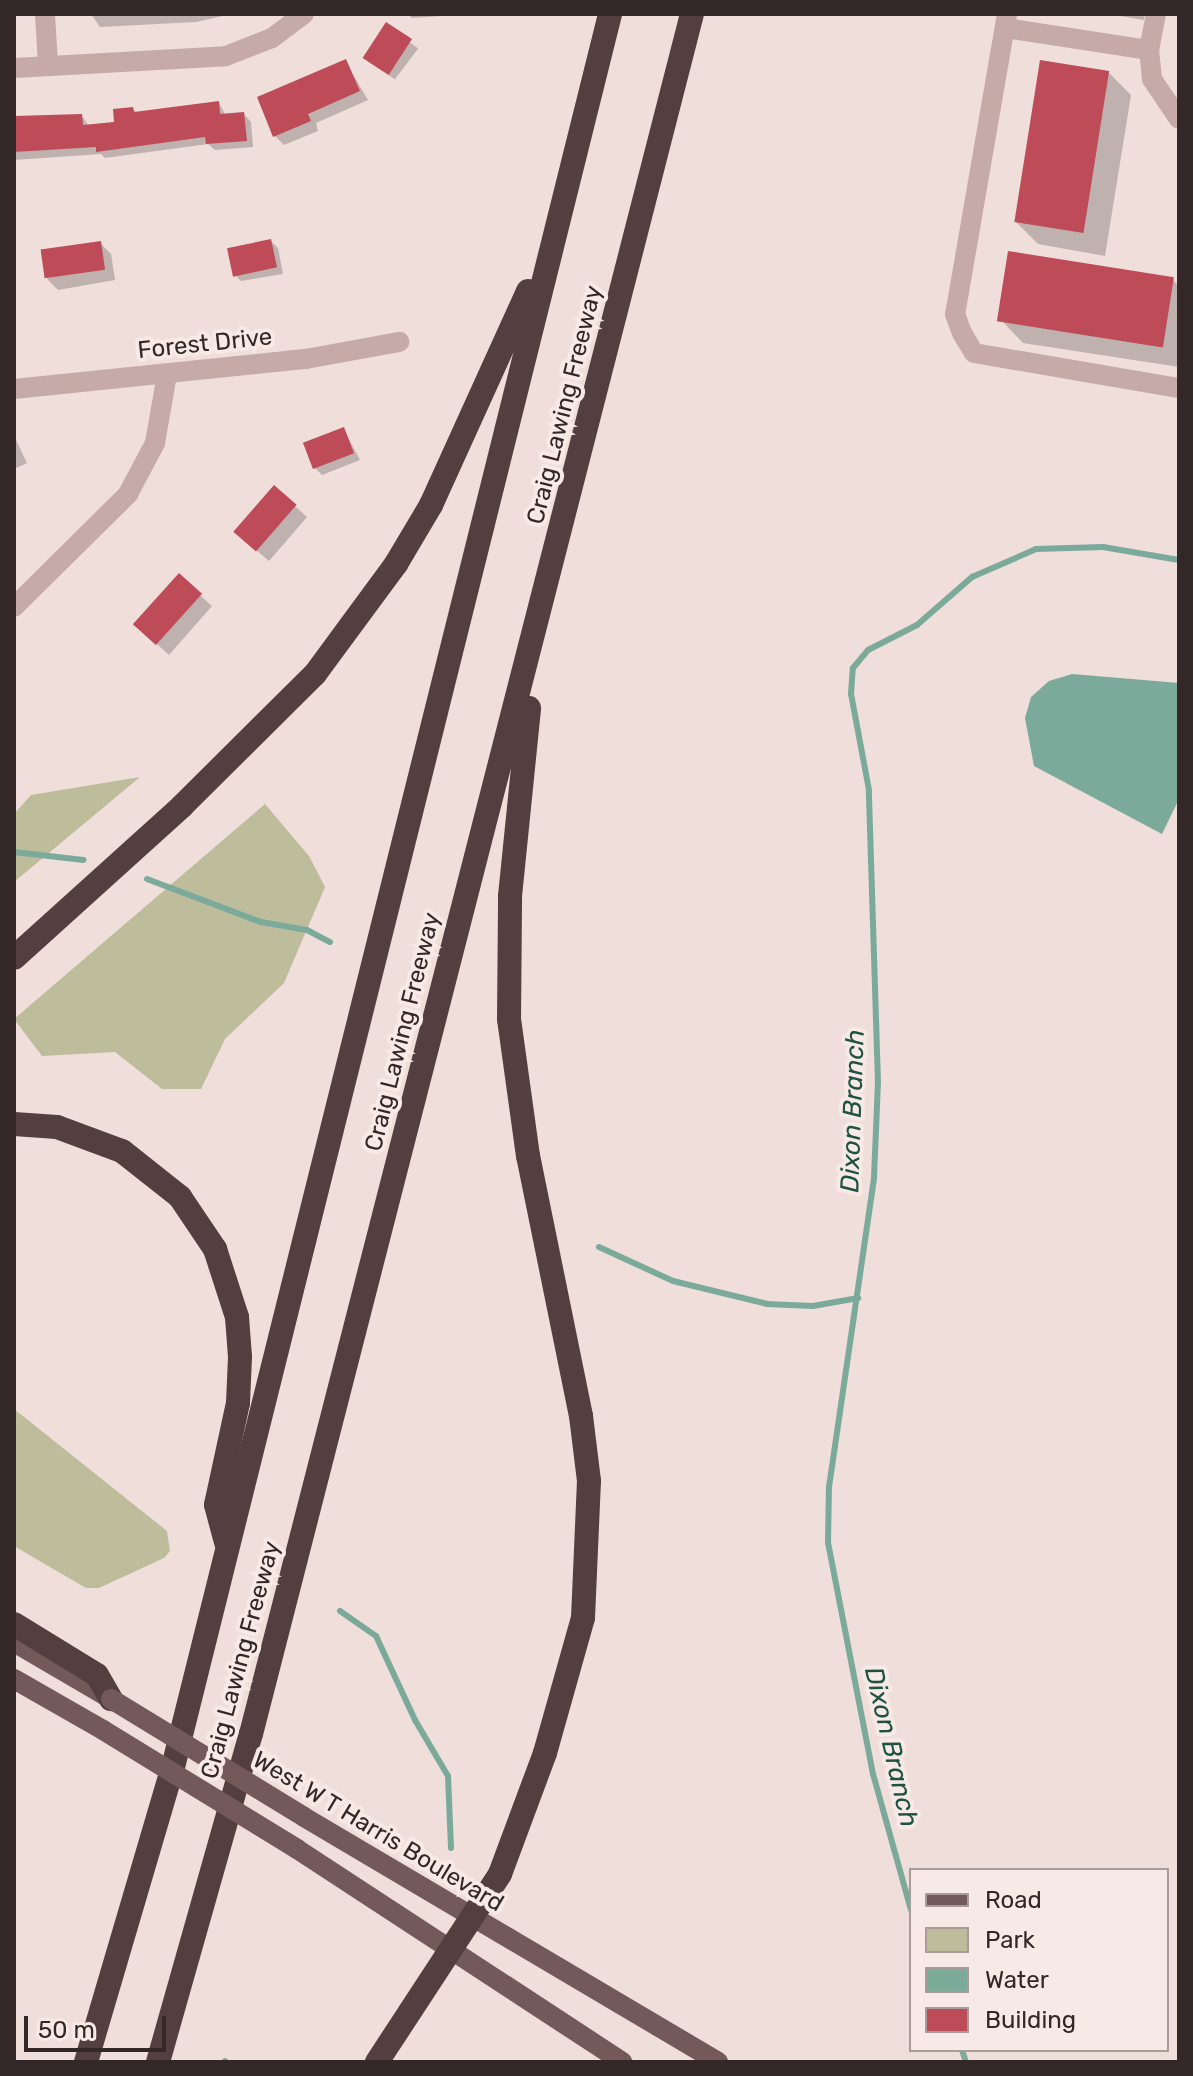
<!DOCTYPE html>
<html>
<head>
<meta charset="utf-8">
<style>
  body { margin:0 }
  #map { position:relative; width:1193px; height:2076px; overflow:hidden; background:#efdeda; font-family:Rubik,sans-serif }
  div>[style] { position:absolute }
  .green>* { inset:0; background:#bdbc9b }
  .water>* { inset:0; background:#7baa9b }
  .shadow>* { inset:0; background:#0003; transform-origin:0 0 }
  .stream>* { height:6px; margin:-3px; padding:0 3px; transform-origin:3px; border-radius:3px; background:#7baa9b }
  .building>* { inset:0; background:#bd4b58; transform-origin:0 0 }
  .minor>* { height:20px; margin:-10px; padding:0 10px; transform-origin:10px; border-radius:10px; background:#c6aaa7 }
  .major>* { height:20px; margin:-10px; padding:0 10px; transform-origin:10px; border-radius:10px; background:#74595a }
  .highway>* { height:24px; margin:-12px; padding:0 12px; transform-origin:12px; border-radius:12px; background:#543f40 }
  .major-bridge>* { height:20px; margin:-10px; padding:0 10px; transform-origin:10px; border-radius:10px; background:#74595a }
  span { translate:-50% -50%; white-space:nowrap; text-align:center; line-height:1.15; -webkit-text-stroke:8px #f7e9e6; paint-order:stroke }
  .street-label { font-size:24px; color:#332728 }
  .water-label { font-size:26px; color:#205243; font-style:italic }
  .frame { position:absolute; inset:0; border:16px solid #332728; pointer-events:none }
  .legend { position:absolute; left:909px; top:1868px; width:260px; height:184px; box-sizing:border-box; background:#f7e9e6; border:2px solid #a99b9a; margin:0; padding:10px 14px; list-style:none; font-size:24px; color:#332728 }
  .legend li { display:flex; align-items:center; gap:16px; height:40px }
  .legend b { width:40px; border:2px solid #a99b9a }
  .scale { position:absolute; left:24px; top:2016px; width:142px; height:36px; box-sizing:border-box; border:4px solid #332728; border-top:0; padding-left:10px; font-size:24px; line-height:28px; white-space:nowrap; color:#332728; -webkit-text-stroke:6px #f7e9e6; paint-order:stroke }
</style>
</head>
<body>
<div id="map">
  <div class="green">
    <i style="clip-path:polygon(140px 777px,14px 882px,14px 814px,31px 795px)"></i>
    <i style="clip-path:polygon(265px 804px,309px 856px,325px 887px,284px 983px,225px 1039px,201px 1089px,162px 1089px,115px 1052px,42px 1056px,14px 1019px)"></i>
    <i style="clip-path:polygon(14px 1409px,167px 1531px,170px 1551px,164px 1558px,99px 1588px,86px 1588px,14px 1546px)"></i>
  </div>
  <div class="water">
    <i style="clip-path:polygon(1072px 674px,1179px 683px,1179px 799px,1162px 834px,1034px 766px,1025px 718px,1031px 697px,1049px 681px)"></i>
  </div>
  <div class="shadow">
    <i style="clip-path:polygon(91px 14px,232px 14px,196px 22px,100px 27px)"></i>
    <i style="clip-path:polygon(408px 14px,441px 14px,441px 16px,412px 18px)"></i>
    <i style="clip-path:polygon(1108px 14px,1145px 14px,1144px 20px)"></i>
    <i style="left:387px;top:25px;width:39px;height:39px;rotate:37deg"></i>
    <i style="clip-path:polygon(345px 61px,368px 100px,316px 123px,318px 131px,284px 145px,274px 135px)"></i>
    <i style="clip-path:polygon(1108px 72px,1131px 95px,1105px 256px,1038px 244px,1016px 222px)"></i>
    <i style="clip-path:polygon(219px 103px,226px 116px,244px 114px,251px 122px,253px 147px,215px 150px,208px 144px,105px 158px,101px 154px,14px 160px,14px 119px,82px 116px,89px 126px,116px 124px,133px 109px,137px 113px)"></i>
    <i style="clip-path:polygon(271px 241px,278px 248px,283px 274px,241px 281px,234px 274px)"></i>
    <i style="clip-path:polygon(100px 243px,111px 254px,115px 280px,58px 290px,47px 279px)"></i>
    <i style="clip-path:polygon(1173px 280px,1179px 286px,1179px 367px,1023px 343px,1001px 320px)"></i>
    <i style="clip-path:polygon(344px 430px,360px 460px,322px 475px,315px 468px)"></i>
    <i style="clip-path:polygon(14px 436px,27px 463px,14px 469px)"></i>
    <i style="clip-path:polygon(274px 487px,307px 517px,269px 561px,247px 542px)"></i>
    <i style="clip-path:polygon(179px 576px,212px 606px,169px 655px,147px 635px)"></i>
  </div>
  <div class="stream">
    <i style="left:14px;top:852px;width:70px;rotate:6.5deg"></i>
    <i style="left:147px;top:879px;width:122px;rotate:20.7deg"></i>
    <i style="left:261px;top:922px;width:47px;rotate:9.9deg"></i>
    <i style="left:307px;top:930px;width:26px;rotate:28deg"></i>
    <i style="left:599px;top:1247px;width:81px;rotate:24.7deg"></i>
    <i style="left:673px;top:1281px;width:97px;rotate:13.7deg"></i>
    <i style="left:767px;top:1304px;width:46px;rotate:2.5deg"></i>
    <i style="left:813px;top:1306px;width:46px;rotate:-10.1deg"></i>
    <i style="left:340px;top:1611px;width:44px;rotate:34.8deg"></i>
    <i style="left:376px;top:1636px;width:93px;rotate:65.1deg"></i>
    <i style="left:415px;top:1720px;width:65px;rotate:59.5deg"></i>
    <i style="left:448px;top:1776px;width:72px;rotate:87.6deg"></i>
    <i style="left:911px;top:1910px;width:141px;rotate:-105.6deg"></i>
    <i style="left:873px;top:1774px;width:235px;rotate:-101deg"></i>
    <i style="left:828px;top:1543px;width:56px;rotate:-89deg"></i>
    <i style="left:829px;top:1487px;width:313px;rotate:-81.7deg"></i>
    <i style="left:874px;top:1177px;width:94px;rotate:-87.6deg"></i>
    <i style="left:878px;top:1083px;width:293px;rotate:-91.8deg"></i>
    <i style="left:869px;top:790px;width:98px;rotate:-100.6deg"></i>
    <i style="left:851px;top:694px;width:26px;rotate:-86deg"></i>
    <i style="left:853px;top:668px;width:23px;rotate:-50deg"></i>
    <i style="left:868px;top:650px;width:55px;rotate:-27deg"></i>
    <i style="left:917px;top:625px;width:73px;rotate:-41.1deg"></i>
    <i style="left:972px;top:577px;width:70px;rotate:-23.6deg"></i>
    <i style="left:1036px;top:549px;width:67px;rotate:-1.7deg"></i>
    <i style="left:1103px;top:547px;width:77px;rotate:9.7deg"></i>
    <i style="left:962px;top:2050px;width:13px;rotate:72deg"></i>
    <i style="left:225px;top:2062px;width:1px;rotate:-90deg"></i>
  </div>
  <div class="building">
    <i style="left:386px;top:22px;width:31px;height:43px;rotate:33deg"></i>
    <i style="clip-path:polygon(346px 59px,360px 91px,308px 114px,311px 121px,273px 137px,257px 97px)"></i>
    <i style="left:1040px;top:60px;width:70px;height:164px;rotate:9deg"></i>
    <i style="clip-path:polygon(219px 101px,220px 114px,244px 112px,247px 141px,206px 144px,205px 137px,96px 152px,96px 147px,14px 152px,14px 116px,82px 114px,83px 125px,114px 122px,113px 109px,133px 107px,134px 112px)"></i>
    <i style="left:271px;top:239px;width:29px;height:45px;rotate:78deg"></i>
    <i style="left:101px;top:241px;width:29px;height:61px;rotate:82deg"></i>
    <i style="left:1008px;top:251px;width:168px;height:71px;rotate:9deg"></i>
    <i style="left:344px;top:427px;width:28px;height:44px;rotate:69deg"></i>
    <i style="left:274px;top:485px;width:30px;height:62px;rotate:41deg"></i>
    <i style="left:179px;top:573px;width:31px;height:69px;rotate:42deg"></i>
  </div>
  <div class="minor">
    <i style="left:45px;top:14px;width:51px;rotate:86.6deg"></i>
    <i style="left:1007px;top:14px;width:304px;rotate:99.8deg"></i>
    <i style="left:955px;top:314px;width:20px;rotate:70deg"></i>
    <i style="left:962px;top:333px;width:23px;rotate:59deg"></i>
    <i style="left:974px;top:353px;width:208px;rotate:9.7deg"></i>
    <i style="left:1156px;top:14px;width:37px;rotate:101deg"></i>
    <i style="left:1149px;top:50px;width:29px;rotate:84deg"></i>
    <i style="left:1152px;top:79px;width:48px;rotate:56deg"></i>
    <i style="left:1005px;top:28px;width:146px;rotate:8.7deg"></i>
    <i style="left:14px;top:68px;width:212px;rotate:-3.2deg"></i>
    <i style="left:226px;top:56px;width:49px;rotate:-21.4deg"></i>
    <i style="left:272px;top:38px;width:40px;rotate:-37deg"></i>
    <i style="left:14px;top:389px;width:294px;rotate:-5.9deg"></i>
    <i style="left:306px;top:359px;width:95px;rotate:-10.4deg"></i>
    <i style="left:14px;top:607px;width:161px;rotate:-44.7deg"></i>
    <i style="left:128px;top:494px;width:58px;rotate:-62.1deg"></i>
    <i style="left:155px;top:443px;width:70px;rotate:-80.1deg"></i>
  </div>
  <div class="major">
    <i style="left:14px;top:1642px;width:113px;rotate:30.4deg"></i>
    <i style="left:14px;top:1679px;width:103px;rotate:29.8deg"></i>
    <i style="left:304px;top:1817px;width:481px;rotate:30.6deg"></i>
    <i style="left:297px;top:1849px;width:389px;rotate:33.2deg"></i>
  </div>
  <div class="highway">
    <i style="left:14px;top:958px;width:227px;rotate:-42.1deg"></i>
    <i style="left:182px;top:806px;width:187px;rotate:-44.8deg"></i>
    <i style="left:315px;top:674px;width:137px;rotate:-53.6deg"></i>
    <i style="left:396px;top:564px;width:69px;rotate:-59.3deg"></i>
    <i style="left:431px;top:505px;width:235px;rotate:-65.6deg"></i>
    <i style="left:14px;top:1124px;width:43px;rotate:4deg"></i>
    <i style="left:57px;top:1127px;width:69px;rotate:20.3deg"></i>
    <i style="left:122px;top:1151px;width:74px;rotate:38.4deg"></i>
    <i style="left:180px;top:1197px;width:63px;rotate:56.1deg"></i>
    <i style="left:215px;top:1249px;width:71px;rotate:72.1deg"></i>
    <i style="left:237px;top:1317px;width:40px;rotate:85.7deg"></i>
    <i style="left:240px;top:1357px;width:46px;rotate:92.5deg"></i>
    <i style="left:238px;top:1403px;width:104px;rotate:102.2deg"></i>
    <i style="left:216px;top:1505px;width:38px;rotate:75deg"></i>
    <i style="left:14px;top:1624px;width:97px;rotate:31.6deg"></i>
    <i style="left:97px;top:1675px;width:28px;rotate:60deg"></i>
    <i style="left:86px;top:2062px;width:308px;rotate:-73.6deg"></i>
    <i style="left:173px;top:1767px;width:1807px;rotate:-76deg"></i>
    <i style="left:158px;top:2062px;width:341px;rotate:-74.2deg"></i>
    <i style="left:251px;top:1734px;width:1776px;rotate:-75.62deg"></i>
    <i style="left:377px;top:2062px;width:225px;rotate:-56.8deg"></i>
    <i style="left:500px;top:1874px;width:129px;rotate:-69.6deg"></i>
    <i style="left:545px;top:1753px;width:140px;rotate:-74.3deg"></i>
    <i style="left:583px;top:1618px;width:137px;rotate:-87.5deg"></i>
    <i style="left:589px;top:1481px;width:65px;rotate:-97deg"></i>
    <i style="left:581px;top:1416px;width:265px;rotate:-101.5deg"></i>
    <i style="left:528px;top:1156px;width:138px;rotate:-97.9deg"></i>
    <i style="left:509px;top:1019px;width:123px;rotate:-89.5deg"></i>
    <i style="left:510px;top:896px;width:189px;rotate:-84.2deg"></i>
  </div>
  <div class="major-bridge">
    <i style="left:111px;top:1699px;width:226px;rotate:31.4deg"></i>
    <i style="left:103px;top:1730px;width:228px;rotate:31.5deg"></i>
  </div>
  <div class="street-label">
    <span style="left:205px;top:344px;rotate:-6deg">Forest Drive</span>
    <span style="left:565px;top:405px;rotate:-76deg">Craig Lawing Freeway</span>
    <span style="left:403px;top:1032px;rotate:-76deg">Craig Lawing Freeway</span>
    <span style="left:241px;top:1660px;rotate:-75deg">Craig Lawing Freeway</span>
    <span style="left:378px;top:1832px;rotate:31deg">West W T Harris Boulevard</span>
  </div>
  <div class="water-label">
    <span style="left:853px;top:1111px;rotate:-88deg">Dixon Branch</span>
    <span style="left:891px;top:1747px;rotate:77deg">Dixon Branch</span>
  </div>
  <div class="frame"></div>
  <ul class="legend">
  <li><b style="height:10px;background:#74595a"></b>Road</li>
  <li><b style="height:22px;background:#bdbc9b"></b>Park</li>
  <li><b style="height:22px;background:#7baa9b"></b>Water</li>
  <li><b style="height:22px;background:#bd4b58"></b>Building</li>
  </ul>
  <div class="scale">50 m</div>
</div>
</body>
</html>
